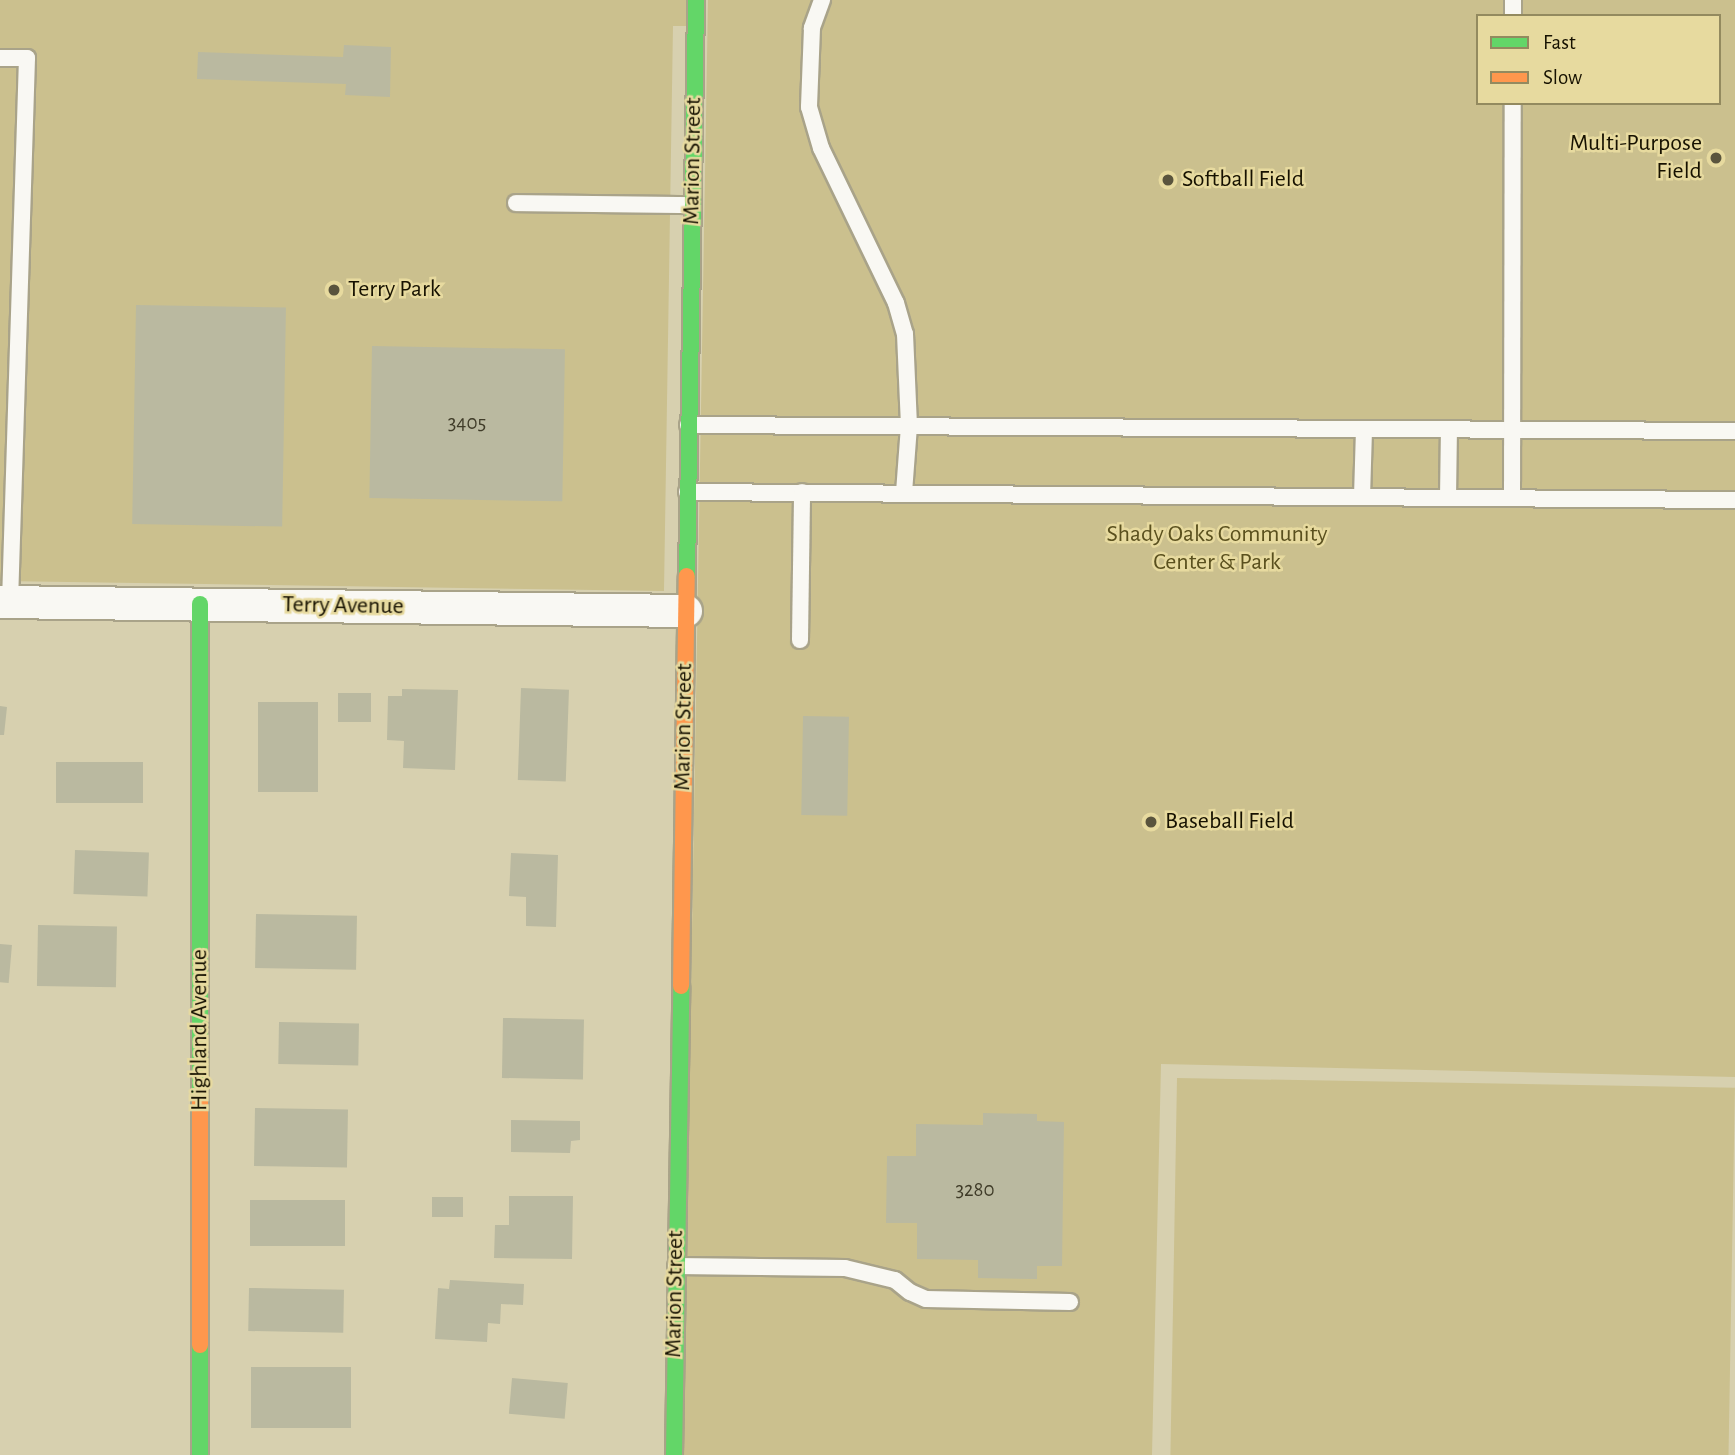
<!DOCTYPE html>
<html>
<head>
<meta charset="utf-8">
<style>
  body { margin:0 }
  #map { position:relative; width:1735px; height:1455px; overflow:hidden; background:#d7d0af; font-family:"Alegreya Sans",sans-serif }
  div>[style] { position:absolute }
  .green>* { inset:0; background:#cbc08e; transform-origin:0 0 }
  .building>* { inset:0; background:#bab9a0; transform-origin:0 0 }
  .roads { filter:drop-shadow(2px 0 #a9a389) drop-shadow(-2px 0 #a9a389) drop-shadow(0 2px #a9a389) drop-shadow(0 -2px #a9a389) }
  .lane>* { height:16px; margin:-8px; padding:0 8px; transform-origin:8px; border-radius:8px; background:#f9f8f3 }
  .street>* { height:32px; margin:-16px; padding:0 16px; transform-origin:16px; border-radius:16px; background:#f9f8f3 }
  .fast>* { height:16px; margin:-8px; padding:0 8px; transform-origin:8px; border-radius:8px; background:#63d668 }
  .slow>* { height:16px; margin:-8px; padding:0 8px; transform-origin:8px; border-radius:8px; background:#ff974d }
  .dots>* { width:19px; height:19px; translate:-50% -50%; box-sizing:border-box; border:4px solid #e7da9f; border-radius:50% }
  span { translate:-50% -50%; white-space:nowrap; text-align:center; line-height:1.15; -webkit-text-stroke:5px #e7da9f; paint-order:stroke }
  .number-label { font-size:21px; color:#3f3b28 }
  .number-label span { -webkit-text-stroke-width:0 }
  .poi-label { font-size:24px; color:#161100 }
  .right { translate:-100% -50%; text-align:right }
  .left { translate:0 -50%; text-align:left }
  .street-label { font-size:24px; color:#161100 }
  .park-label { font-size:24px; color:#5a501e }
  .legend { position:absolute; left:1476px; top:14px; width:245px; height:91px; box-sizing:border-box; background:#e7da9f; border:2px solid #938a5f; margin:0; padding:9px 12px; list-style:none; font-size:21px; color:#161100 }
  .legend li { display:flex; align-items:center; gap:14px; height:35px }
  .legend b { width:35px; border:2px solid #938a5f }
</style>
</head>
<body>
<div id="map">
  <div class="green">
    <i style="clip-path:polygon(0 0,693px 0,691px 26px,673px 26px,664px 591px,0 581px)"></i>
    <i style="clip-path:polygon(evenodd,708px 0,1735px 0,1735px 1077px,1161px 1064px,1152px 1455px,683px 1455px,708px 0,1478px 16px,1719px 16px,1719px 103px,1478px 103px,1478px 16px)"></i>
    <i style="left:1177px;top:1078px;width:558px;height:377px;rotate:1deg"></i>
  </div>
  <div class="building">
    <i style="clip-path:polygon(344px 45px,391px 47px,390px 97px,345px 95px,346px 84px,197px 79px,198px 52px,343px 57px)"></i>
    <i style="left:136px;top:305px;width:150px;height:219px;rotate:1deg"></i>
    <i style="left:372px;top:346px;width:193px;height:152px;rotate:1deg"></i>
    <i style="left:521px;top:688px;width:48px;height:92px;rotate:2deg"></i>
    <i style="clip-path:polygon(402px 689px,458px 690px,455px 770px,403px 768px,404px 741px,387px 740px,388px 696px,402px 696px)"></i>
    <i style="left:338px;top:693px;width:33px;height:29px"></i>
    <i style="left:258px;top:702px;width:60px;height:90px"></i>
    <i style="clip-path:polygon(0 706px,7px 707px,4px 735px,0 735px)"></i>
    <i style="left:803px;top:716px;width:46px;height:99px;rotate:1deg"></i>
    <i style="left:56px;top:762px;width:87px;height:41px"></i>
    <i style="left:75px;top:850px;width:74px;height:44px;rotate:2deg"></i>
    <i style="clip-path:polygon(511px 853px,558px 855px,556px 927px,526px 926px,526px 897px,509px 896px)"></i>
    <i style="left:256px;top:914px;width:101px;height:54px;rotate:1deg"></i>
    <i style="left:38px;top:925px;width:79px;height:61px;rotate:1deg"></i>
    <i style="left:0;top:944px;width:12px;height:38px;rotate:5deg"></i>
    <i style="left:503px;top:1018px;width:81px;height:60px;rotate:1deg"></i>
    <i style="left:279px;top:1022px;width:80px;height:42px;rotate:1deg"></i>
    <i style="left:255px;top:1108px;width:93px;height:58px;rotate:1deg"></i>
    <i style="clip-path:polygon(983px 1113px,1037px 1114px,1037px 1121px,1064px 1122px,1062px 1266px,1037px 1266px,1037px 1279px,978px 1278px,978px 1260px,917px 1259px,917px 1223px,886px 1223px,887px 1156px,916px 1156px,916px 1124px,983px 1125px)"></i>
    <i style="clip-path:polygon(511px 1120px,580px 1121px,580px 1140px,571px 1141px,570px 1153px,511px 1152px)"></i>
    <i style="clip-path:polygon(509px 1196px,573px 1196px,572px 1259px,494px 1258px,495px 1225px,509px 1225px)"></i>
    <i style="left:432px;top:1197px;width:31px;height:20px"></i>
    <i style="left:250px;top:1200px;width:95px;height:46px"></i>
    <i style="clip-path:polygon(450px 1280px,524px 1284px,523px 1305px,501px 1304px,500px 1324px,488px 1323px,487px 1342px,435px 1339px,438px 1288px,449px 1289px)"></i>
    <i style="left:249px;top:1288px;width:95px;height:43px;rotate:1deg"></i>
    <i style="left:251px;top:1367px;width:100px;height:61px"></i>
    <i style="left:512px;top:1378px;width:56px;height:36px;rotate:5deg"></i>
  </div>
  <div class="roads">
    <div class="lane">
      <i style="left:822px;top:0;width:30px;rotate:110deg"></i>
      <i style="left:812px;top:28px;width:79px;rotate:92.2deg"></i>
      <i style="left:809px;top:107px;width:43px;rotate:73.7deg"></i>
      <i style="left:821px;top:148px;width:172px;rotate:64.2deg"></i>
      <i style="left:896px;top:303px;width:32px;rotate:74deg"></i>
      <i style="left:905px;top:334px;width:92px;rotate:87.5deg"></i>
      <i style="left:909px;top:426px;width:67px;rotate:94.3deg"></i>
      <i style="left:1513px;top:16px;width:16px;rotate:-90deg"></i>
      <i style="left:0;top:58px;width:27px"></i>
      <i style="left:27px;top:58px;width:544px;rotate:91.79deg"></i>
      <i style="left:516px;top:203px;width:176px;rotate:0.7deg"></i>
      <i style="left:688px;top:425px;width:1047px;rotate:0.33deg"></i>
      <i style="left:687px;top:492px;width:1048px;rotate:0.44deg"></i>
      <i style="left:1362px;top:497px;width:68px;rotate:-88.3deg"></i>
      <i style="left:1448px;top:498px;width:68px;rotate:-89.2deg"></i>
      <i style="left:1512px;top:498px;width:395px;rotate:-89.9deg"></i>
      <i style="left:800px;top:640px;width:148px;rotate:-89.2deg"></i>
      <i style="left:676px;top:1266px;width:169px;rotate:0.7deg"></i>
      <i style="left:845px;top:1268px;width:51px;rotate:13.5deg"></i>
      <i style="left:895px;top:1280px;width:19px;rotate:39deg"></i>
      <i style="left:910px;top:1292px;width:17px;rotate:24deg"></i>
      <i style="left:926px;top:1299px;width:144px;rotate:1.2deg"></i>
    </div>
    <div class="street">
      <i style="left:0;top:602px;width:686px;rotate:0.75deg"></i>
    </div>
    <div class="fast">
      <i style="left:687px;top:576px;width:576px;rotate:-89.1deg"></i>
      <i style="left:200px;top:604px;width:497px;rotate:90deg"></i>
      <i style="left:200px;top:1345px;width:110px;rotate:90deg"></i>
      <i style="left:674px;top:1455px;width:469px;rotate:-89.1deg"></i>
    </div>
    <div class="slow">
      <i style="left:681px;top:986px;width:410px;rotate:-89.2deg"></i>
      <i style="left:200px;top:1101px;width:244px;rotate:90deg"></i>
    </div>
  </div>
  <div class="dots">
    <i style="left:1716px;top:158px;background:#5a543d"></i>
    <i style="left:1168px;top:180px;background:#5a543d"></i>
    <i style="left:334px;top:290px;background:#5a543d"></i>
    <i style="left:1151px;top:822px;background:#5a543d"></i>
  </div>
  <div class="number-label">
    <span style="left:467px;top:423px">3405</span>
    <span style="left:975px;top:1190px">3280</span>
  </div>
  <div class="poi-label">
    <span class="right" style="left:1702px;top:158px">Multi-Purpose<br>Field</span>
    <span class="left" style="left:1182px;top:180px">Softball Field</span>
    <span class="left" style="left:348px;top:290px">Terry Park</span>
    <span class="left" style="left:1165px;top:822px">Baseball Field</span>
  </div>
  <div class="street-label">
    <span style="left:693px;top:161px;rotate:-89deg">Marion Street</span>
    <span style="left:343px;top:606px;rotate:1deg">Terry Avenue</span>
    <span style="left:684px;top:727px;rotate:-89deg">Marion Street</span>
    <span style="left:200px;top:1030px;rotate:-90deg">Highland Avenue</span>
    <span style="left:675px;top:1294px;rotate:-89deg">Marion Street</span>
  </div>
  <div class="park-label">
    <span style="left:1217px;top:549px">Shady Oaks Community<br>Center &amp; Park</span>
  </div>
  <ul class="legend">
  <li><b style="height:9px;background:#63d668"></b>Fast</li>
  <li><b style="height:9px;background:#ff974d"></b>Slow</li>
  </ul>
</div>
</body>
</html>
